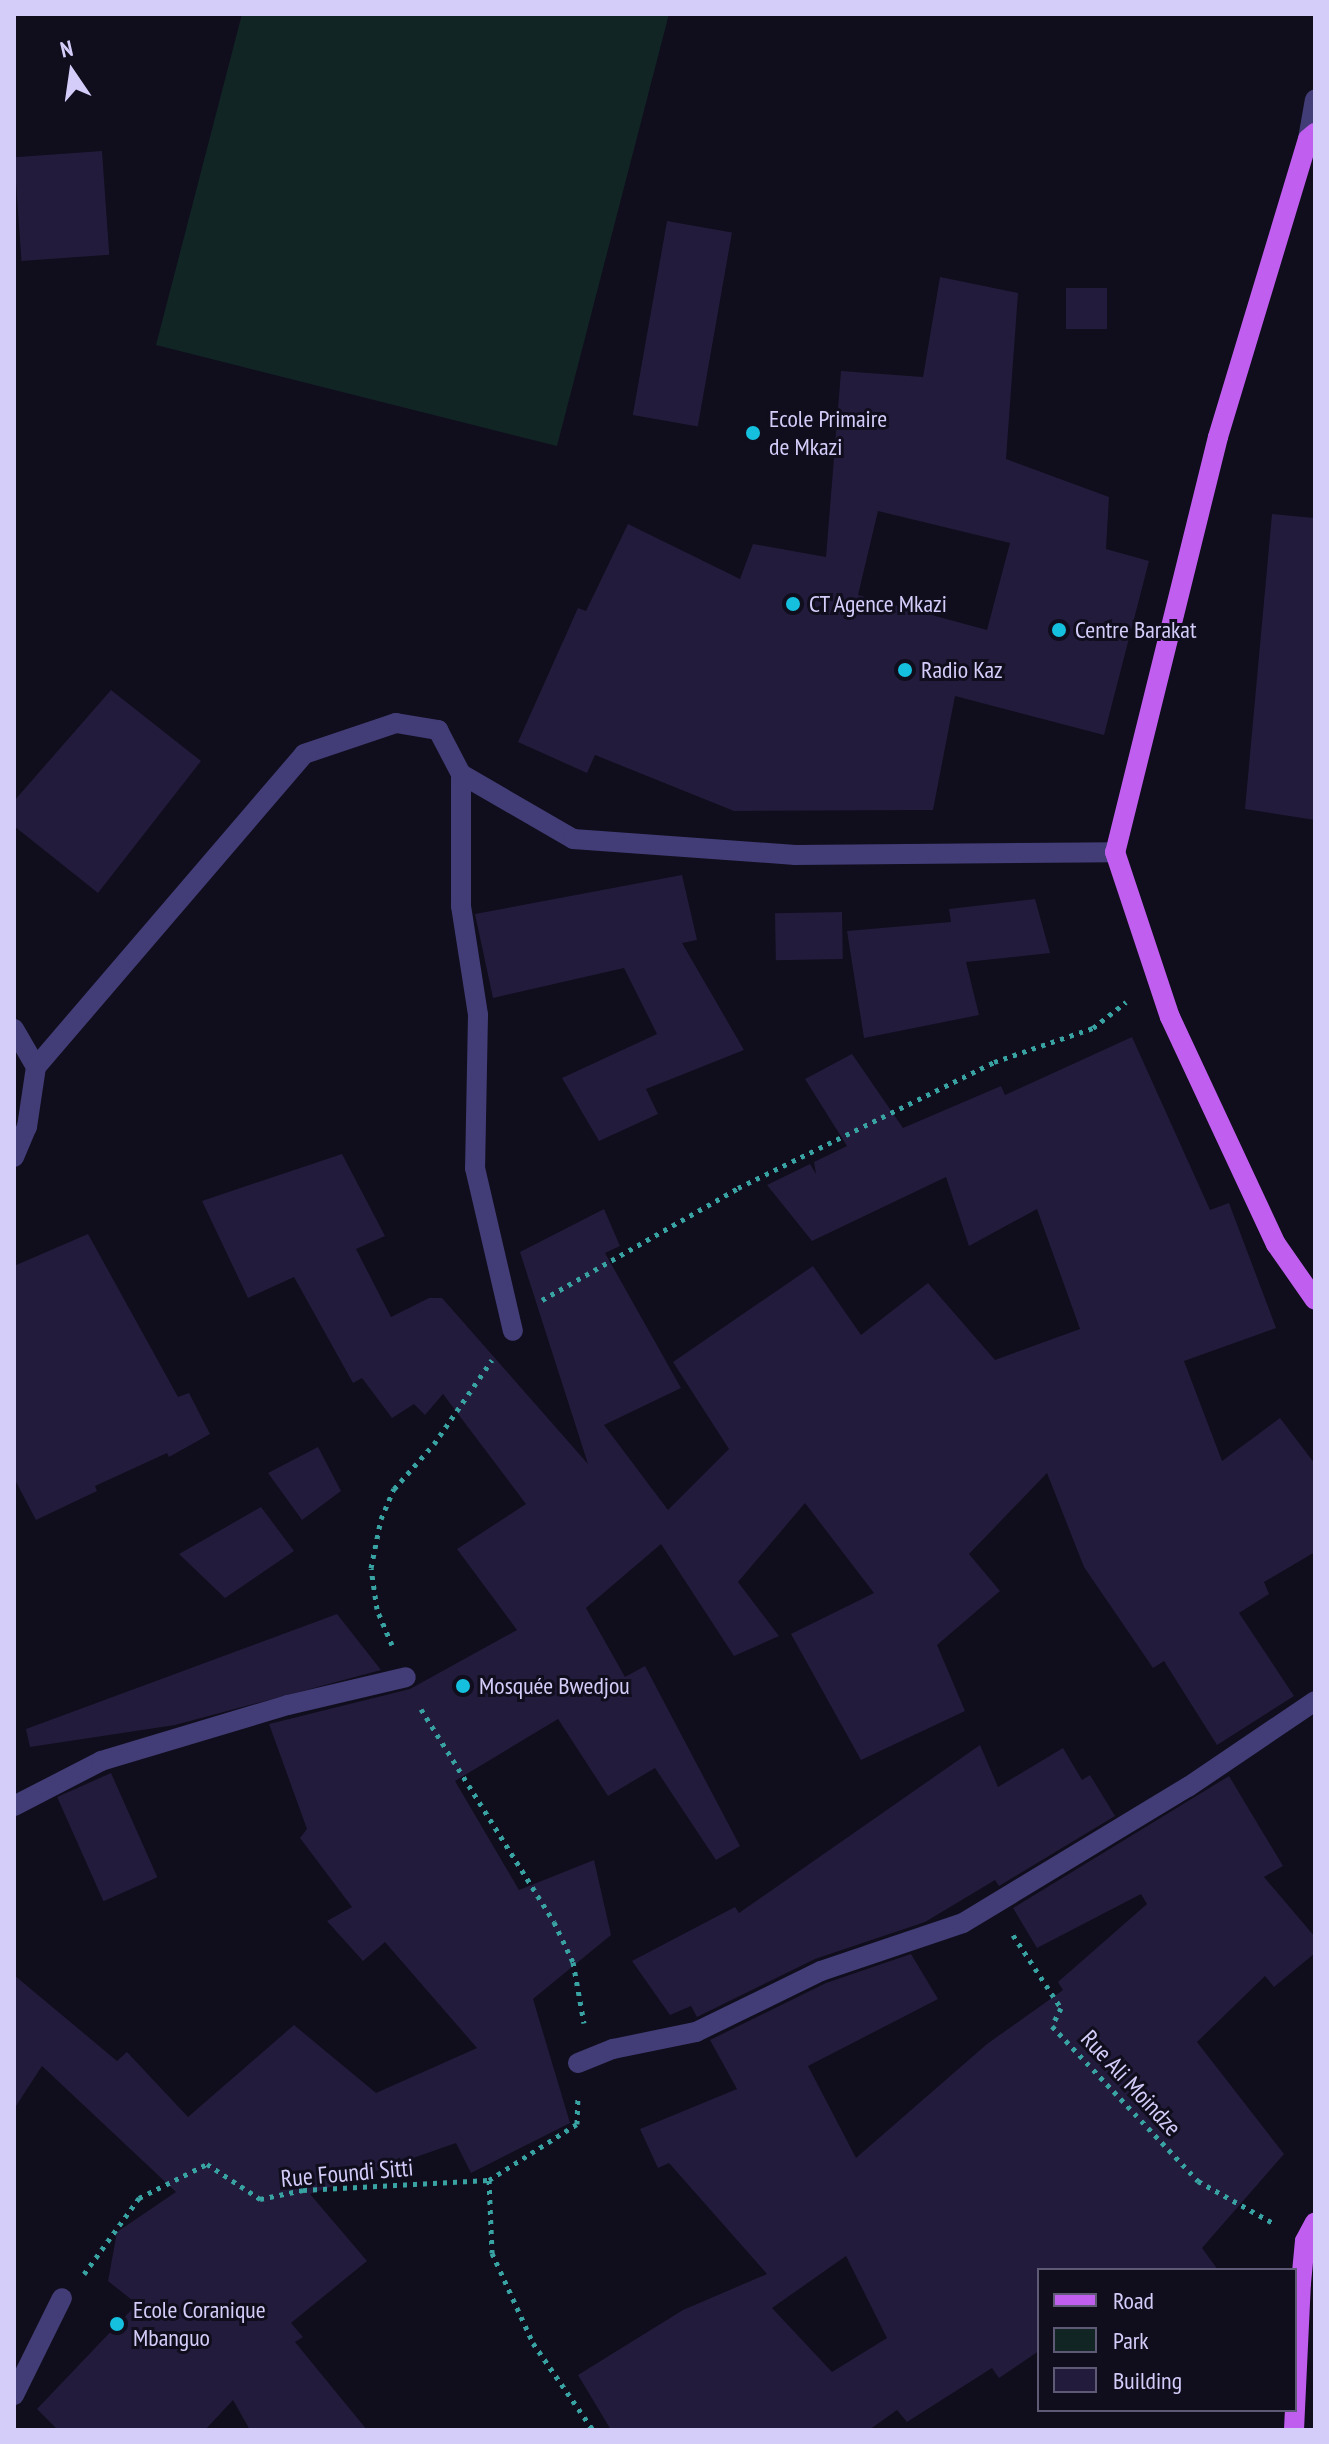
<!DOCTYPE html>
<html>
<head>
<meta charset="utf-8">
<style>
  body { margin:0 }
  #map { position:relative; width:1329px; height:2444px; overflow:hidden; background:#100d1c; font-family:"PT Sans Narrow",sans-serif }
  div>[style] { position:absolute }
  .green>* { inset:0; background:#112525 }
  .building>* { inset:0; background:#231b3b; transform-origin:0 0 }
  .path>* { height:5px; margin-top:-2.5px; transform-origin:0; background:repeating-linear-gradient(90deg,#38a3a2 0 4px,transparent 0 10px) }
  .minor>* { height:20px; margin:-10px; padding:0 10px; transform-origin:10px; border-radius:10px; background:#423d77 }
  .major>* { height:20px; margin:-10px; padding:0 10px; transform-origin:10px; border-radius:10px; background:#c05ef0 }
  .dots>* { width:22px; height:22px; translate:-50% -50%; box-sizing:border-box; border:4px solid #100d1c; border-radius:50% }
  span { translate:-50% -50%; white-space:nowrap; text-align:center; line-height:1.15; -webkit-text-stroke:6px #100d1c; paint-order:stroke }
  .poi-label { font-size:24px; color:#d4cdfa }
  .left { translate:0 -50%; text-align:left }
  .street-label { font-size:24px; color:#d4cdfa }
  .frame { position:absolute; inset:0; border:16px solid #d4cdfa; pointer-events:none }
  .legend { position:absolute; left:1037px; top:2268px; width:260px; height:144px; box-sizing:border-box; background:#100d1c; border:2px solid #5e5a75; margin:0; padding:10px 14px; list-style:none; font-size:24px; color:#d4cdfa }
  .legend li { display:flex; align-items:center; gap:16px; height:40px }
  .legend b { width:40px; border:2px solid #5e5a75 }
  .north { position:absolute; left:32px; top:32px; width:80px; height:80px; -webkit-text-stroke:6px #100d1c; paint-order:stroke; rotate:347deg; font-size:22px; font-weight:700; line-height:32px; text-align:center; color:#d4cdfa }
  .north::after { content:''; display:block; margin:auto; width:28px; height:36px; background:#d4cdfa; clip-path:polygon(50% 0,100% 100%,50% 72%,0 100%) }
</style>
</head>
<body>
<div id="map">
  <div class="green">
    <i style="clip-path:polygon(242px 14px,669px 14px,557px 446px,156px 345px)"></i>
  </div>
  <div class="building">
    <i style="left:102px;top:151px;width:104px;height:88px;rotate:86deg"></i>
    <i style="left:667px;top:221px;width:66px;height:197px;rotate:10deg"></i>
    <i style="clip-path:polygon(evenodd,940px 277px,1018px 293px,1006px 459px,1109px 497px,1106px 549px,1149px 561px,1104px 735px,955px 696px,933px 810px,734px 811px,595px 755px,587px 773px,518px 742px,578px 608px,586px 611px,628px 524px,740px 579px,753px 544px,826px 557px,841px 371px,923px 377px,940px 277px,878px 511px,1010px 543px,987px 630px,858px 595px,878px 511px)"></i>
    <i style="left:1066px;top:288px;width:41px;height:41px"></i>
    <i style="clip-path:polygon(1272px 514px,1315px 518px,1315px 820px,1245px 809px)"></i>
    <i style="clip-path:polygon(111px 690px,201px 761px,98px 893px,14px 826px,14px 801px)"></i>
    <i style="clip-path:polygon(682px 875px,697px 940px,682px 943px,744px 1050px,646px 1089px,658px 1114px,599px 1141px,562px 1078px,657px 1034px,624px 968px,493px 998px,475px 914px)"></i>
    <i style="clip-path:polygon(1035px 899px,1050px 953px,966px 962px,979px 1015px,864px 1038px,847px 931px,951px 922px,949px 909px)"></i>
    <i style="left:842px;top:912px;width:47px;height:67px;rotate:89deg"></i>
    <i style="clip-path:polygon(1132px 1037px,1210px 1210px,1229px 1203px,1276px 1328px,1184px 1361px,1222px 1461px,1280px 1418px,1315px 1464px,1315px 1552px,1264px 1582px,1269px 1594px,1239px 1613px,1294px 1696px,1217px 1745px,1164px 1661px,1153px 1668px,1084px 1567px,1047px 1473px,969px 1554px,1000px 1591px,937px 1645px,965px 1711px,861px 1760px,791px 1634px,874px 1593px,805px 1503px,738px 1582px,779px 1636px,734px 1656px,661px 1544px,586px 1608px,625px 1677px,645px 1666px,740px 1846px,716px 1860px,655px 1768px,608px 1796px,558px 1719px,455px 1781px,519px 1890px,594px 1860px,611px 1935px,533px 1999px,570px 2123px,471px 2173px,456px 2143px,310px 2194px,367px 2261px,291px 2323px,303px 2337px,295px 2342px,367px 2430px,250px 2430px,233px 2400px,205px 2430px,58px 2430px,37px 2409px,137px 2304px,108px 2281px,117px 2232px,176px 2192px,42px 2066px,14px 2109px,14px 1975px,117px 2061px,127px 2052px,188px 2117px,294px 2025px,376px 2093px,477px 2048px,385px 1942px,363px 1961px,327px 1921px,352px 1907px,300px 1838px,307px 1829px,269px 1724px,410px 1689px,517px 1630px,457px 1549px,526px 1504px,443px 1394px,425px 1415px,414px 1404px,392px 1418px,362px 1378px,353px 1383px,294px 1277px,248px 1298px,202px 1201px,342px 1154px,385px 1236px,356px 1249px,391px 1317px,429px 1298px,442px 1298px,588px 1464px,520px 1252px,604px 1209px,620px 1246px,605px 1253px,681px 1388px,604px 1425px,668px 1510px,729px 1449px,673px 1362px,813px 1266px,861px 1335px,928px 1283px,995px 1360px,1080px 1329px,1037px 1209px,969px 1246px,946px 1177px,812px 1241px,767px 1185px,810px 1164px,816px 1174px,814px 1162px,847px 1146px,805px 1079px,852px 1054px,903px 1128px,1001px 1086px,1005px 1095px)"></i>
    <i style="clip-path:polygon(88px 1234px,178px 1397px,189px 1393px,210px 1434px,169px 1457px,167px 1453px,95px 1486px,97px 1491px,36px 1520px,14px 1478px,14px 1266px)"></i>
    <i style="clip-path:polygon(318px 1447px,341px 1491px,302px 1520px,268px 1473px)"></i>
    <i style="clip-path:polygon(261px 1507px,294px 1551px,225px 1598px,179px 1554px)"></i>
    <i style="clip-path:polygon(337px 1614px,381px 1670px,175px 1725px,30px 1747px,26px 1729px)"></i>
    <i style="clip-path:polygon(980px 1745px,998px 1787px,1063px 1748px,1082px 1780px,1090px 1775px,1115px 1816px,999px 1886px,995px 1880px,925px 1922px,815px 1959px,697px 2017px,691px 2006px,670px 2015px,632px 1961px,735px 1907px,739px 1913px)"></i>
    <i style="left:111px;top:1773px;width:114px;height:59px;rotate:66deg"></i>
    <i style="clip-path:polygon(evenodd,1229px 1776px,1283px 1866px,1264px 1877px,1315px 1937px,1315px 1953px,1274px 1987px,1265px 1976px,1197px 2042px,1284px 2154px,1202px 2248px,1218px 2270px,1039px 2270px,1039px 2351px,999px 2378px,992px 2368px,907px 2422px,897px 2410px,869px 2430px,611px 2430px,578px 2375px,683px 2310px,767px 2274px,669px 2163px,658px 2168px,640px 2129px,737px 2089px,710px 2040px,826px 1983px,911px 1954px,938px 1999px,808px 2066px,856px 2158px,987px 2044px,1063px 1990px,1058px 1982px,1147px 1904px,1141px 1894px,1037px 1948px,1013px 1908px,1229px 1776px,846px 2256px,887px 2338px,832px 2372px,772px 2308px,846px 2256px)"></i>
  </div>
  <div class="path">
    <i style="left:542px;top:1300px;width:226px;rotate:-29.7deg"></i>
    <i style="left:738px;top:1188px;width:285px;rotate:-26.2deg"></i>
    <i style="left:994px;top:1062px;width:105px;rotate:-19deg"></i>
    <i style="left:1093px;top:1028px;width:42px;rotate:-38.2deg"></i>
    <i style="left:392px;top:1645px;width:39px;rotate:-113deg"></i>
    <i style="left:377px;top:1609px;width:41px;rotate:-98.3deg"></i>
    <i style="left:371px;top:1568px;width:50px;rotate:-78.5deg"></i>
    <i style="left:381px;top:1519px;width:33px;rotate:-67deg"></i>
    <i style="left:394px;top:1489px;width:60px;rotate:-48.4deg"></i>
    <i style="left:434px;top:1444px;width:102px;rotate:-55.4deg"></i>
    <i style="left:421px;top:1709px;width:251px;rotate:58deg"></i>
    <i style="left:554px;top:1922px;width:44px;rotate:64.6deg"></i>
    <i style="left:573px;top:1962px;width:62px;rotate:79.8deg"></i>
    <i style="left:1013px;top:1935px;width:87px;rotate:56.7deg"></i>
    <i style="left:1061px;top:2008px;width:20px;rotate:117deg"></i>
    <i style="left:1052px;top:2026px;width:213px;rotate:46.7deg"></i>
    <i style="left:1198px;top:2181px;width:86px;rotate:29.2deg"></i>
    <i style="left:489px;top:2180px;width:73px;rotate:87.6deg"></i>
    <i style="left:492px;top:2253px;width:99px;rotate:65.5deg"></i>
    <i style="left:533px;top:2343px;width:106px;rotate:55.4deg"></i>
    <i style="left:84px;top:2274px;width:94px;rotate:-54.1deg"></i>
    <i style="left:139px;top:2198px;width:76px;rotate:-26.6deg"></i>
    <i style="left:207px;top:2164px;width:64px;rotate:33.4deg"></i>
    <i style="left:260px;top:2199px;width:44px;rotate:-11.8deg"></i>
    <i style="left:303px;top:2190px;width:186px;rotate:-3.1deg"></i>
    <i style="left:489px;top:2180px;width:104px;rotate:-32.5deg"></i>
    <i style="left:577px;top:2124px;width:26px;rotate:-88deg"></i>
  </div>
  <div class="minor">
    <i style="left:1308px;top:139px;width:40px;rotate:-80deg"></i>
    <i style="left:461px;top:774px;width:132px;rotate:90deg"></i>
    <i style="left:461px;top:906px;width:110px;rotate:81.1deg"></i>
    <i style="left:478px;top:1015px;width:153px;rotate:91.1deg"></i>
    <i style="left:475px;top:1168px;width:167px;rotate:76.9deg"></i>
    <i style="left:14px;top:1029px;width:44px;rotate:59.9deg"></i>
    <i style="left:14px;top:1157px;width:33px;rotate:-67deg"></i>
    <i style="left:27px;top:1127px;width:61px;rotate:-81.5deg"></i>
    <i style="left:36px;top:1067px;width:412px;rotate:-49.4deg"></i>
    <i style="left:304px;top:754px;width:97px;rotate:-18.6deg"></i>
    <i style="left:396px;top:723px;width:43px;rotate:9.5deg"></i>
    <i style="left:438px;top:730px;width:50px;rotate:62.4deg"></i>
    <i style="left:461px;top:774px;width:129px;rotate:30.1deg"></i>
    <i style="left:573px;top:839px;width:223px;rotate:4.1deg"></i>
    <i style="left:795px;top:855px;width:320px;rotate:-0.5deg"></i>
    <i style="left:14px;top:1806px;width:98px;rotate:-27.3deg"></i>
    <i style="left:101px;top:1761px;width:195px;rotate:-16.7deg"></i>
    <i style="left:288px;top:1705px;width:121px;rotate:-13.3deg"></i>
    <i style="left:578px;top:2063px;width:38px;rotate:-22deg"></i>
    <i style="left:613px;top:2049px;width:85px;rotate:-11.6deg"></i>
    <i style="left:696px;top:2032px;width:139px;rotate:-26deg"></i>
    <i style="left:821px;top:1971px;width:150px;rotate:-18.7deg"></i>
    <i style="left:963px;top:1923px;width:263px;rotate:-31.2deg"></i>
    <i style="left:1188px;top:1787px;width:153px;rotate:-34.1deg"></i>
    <i style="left:14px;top:2395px;width:108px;rotate:-63.7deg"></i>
  </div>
  <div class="major">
    <i style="left:1315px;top:133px;width:9px;rotate:139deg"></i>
    <i style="left:1308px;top:139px;width:311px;rotate:106.8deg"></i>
    <i style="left:1218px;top:437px;width:428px;rotate:103.9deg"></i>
    <i style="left:1115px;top:852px;width:174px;rotate:71.6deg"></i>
    <i style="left:1170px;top:1017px;width:251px;rotate:65deg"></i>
    <i style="left:1276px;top:1244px;width:68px;rotate:55.1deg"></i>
    <i style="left:1294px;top:2430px;width:147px;rotate:-87.3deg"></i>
    <i style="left:1301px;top:2283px;width:42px;rotate:-84.6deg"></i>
    <i style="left:1305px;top:2241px;width:21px;rotate:-62deg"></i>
  </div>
  <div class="dots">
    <i style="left:753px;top:433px;background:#15c0de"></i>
    <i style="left:793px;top:604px;background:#15c0de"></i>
    <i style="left:1059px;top:630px;background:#15c0de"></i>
    <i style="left:905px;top:670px;background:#15c0de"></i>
    <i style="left:463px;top:1686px;background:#15c0de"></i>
    <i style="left:117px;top:2324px;background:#15c0de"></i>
  </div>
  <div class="poi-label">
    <span class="left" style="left:769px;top:433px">Ecole Primaire<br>de Mkazi</span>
    <span class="left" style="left:809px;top:604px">CT Agence Mkazi</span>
    <span class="left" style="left:1075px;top:630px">Centre Barakat</span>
    <span class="left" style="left:921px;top:670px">Radio Kaz</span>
    <span class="left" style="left:479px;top:1686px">Mosquée Bwedjou</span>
    <span class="left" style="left:133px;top:2324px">Ecole Coranique<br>Mbanguo</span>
  </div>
  <div class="street-label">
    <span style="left:1131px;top:2083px;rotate:47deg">Rue Ali Moindze</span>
    <span style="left:347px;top:2173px;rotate:-5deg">Rue Foundi Sitti</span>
  </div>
  <div class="frame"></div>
  <ul class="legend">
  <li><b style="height:10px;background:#c05ef0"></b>Road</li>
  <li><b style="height:22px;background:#112525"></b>Park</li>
  <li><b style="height:22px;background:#231b3b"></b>Building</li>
  </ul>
  <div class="north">N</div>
</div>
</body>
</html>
